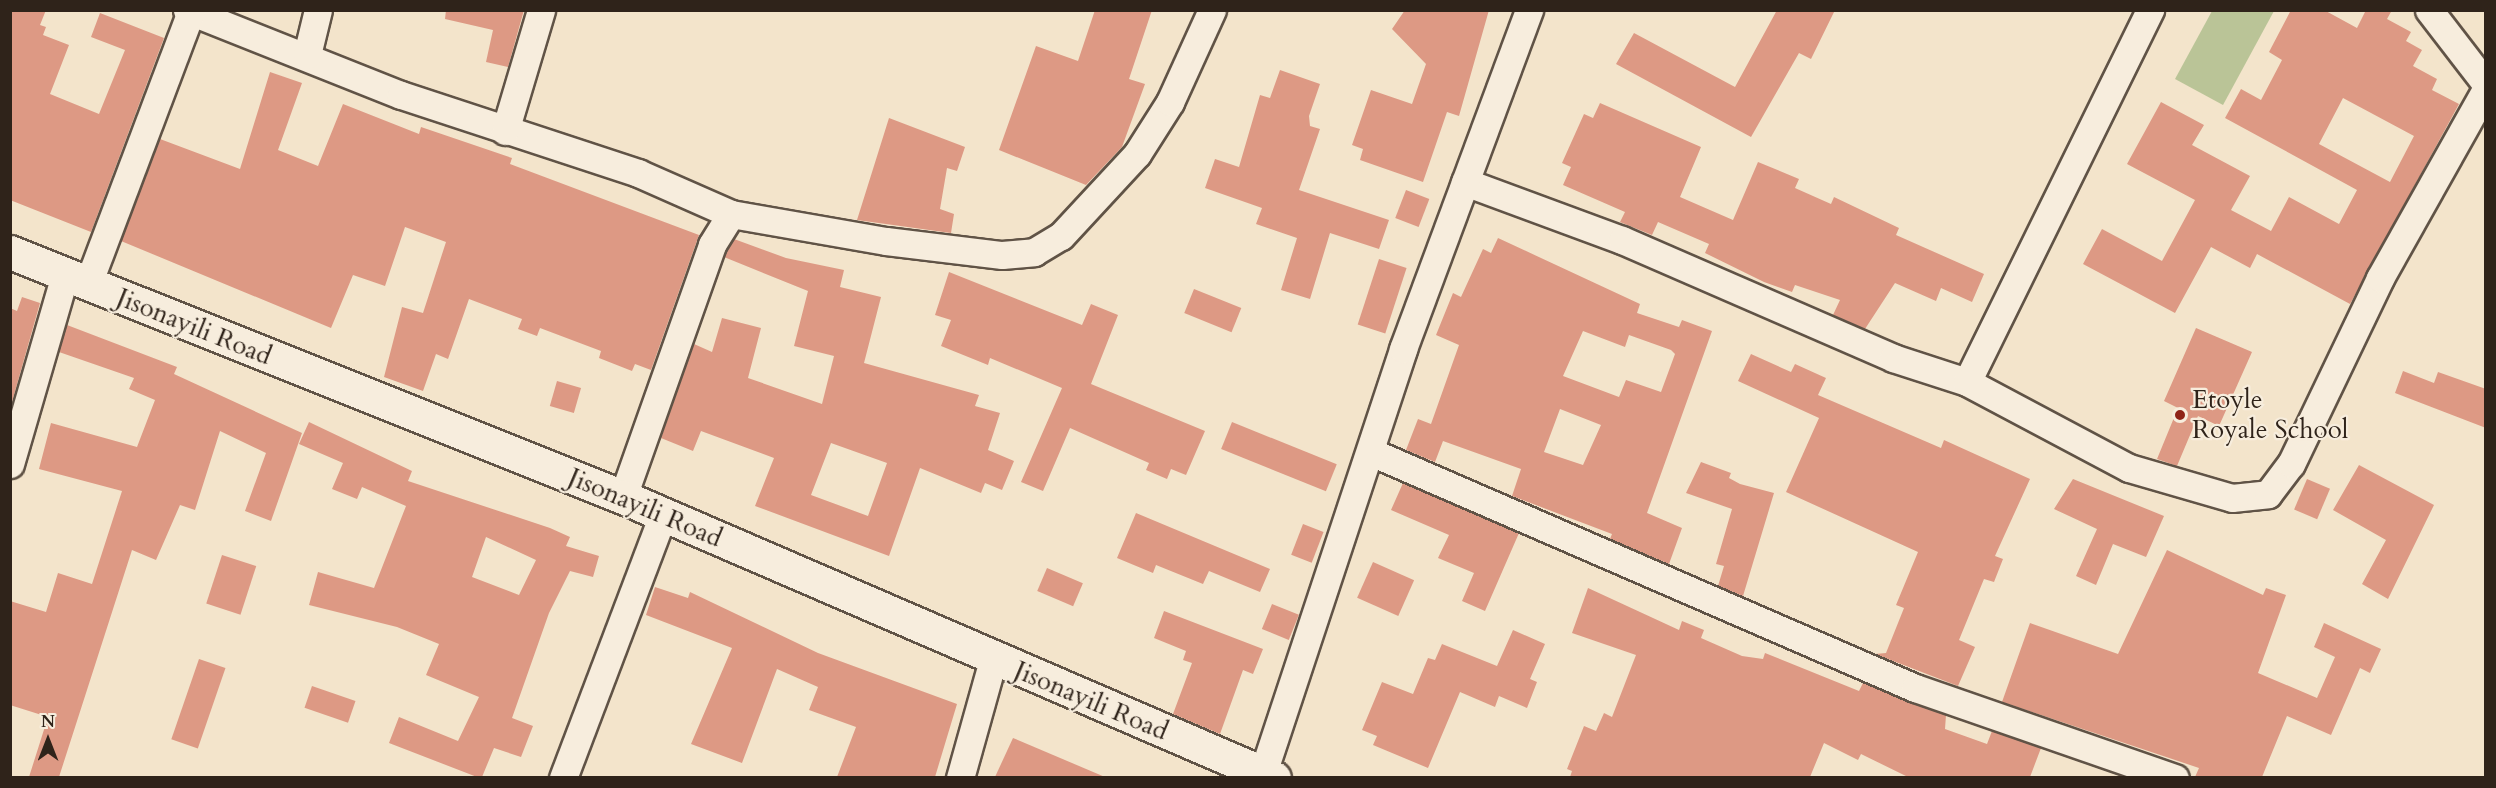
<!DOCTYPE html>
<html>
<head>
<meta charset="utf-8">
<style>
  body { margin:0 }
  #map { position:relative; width:2496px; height:788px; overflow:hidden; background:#f3e4cb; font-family:Cardo,serif }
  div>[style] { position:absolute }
  .green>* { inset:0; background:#bac497 }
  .building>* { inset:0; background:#dd9984; transform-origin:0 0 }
  .roads { filter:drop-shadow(2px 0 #605346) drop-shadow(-2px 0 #605346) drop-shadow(0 2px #605346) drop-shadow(0 -2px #605346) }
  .minor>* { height:27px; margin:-13.5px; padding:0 13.5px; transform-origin:13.5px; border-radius:13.5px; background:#f7eddd }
  .tertiary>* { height:33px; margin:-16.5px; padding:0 16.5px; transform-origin:16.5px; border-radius:16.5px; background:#f7eddd }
  .dots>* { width:16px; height:16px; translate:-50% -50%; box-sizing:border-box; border:3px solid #f7eddd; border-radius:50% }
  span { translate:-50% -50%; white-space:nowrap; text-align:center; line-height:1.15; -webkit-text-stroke:4.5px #f7eddd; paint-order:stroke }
  .street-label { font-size:26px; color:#2f231a }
  .poi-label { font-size:26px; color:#2f231a }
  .left { translate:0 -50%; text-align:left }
  .frame { position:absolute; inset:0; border:12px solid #2f231a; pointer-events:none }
  .north { position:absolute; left:18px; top:710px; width:60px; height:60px; -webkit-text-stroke:4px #f7eddd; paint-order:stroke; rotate:0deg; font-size:16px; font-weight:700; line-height:24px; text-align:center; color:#2f231a }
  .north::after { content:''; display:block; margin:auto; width:21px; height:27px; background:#2f231a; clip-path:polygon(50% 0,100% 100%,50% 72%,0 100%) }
</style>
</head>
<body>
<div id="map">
  <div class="green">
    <i style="clip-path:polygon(2212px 11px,2274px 11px,2223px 105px,2175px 79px)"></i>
  </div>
  <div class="building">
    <i style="clip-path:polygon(10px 10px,46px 10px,40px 25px,46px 27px,43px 35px,69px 45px,50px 94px,99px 114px,125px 50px,91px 37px,100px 13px,164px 38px,91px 232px,10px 200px)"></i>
    <i style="clip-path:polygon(446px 10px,524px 10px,508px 67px,486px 62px,493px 30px,445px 19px)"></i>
    <i style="clip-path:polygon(1095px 10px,1152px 10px,1129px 79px,1145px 84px,1122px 147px,1086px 185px,999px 150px,1036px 46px,1078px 61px)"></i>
    <i style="clip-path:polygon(1405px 10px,1489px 10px,1459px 116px,1447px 112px,1423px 182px,1360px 160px,1363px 149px,1352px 145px,1371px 90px,1412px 104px,1426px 64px,1392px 29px)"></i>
    <i style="clip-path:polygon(1777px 10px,1835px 10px,1811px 59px,1799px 53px,1751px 137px,1616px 64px,1634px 33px,1735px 87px)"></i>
    <i style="clip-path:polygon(evenodd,2291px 10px,2324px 10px,2357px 28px,2366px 10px,2392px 10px,2387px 19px,2411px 32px,2406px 41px,2422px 50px,2413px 66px,2437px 79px,2432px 90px,2459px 104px,2350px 304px,2257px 254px,2250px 268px,2211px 247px,2175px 313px,2083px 264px,2102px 229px,2162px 261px,2195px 200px,2127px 164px,2161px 102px,2204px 125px,2192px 145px,2250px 176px,2231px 210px,2271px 231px,2289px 197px,2339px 224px,2357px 190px,2225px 118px,2241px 89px,2261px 100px,2282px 60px,2269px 52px,2291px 10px,2343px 98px,2414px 136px,2390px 182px,2319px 144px,2343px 98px)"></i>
    <i style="clip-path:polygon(1280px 70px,1320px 84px,1309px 116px,1310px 126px,1320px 129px,1299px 190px,1389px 220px,1379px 249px,1330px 233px,1310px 299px,1281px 290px,1297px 238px,1256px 224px,1262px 208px,1205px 188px,1215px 159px,1239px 167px,1260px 95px,1270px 98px)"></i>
    <i style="clip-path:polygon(270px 72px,302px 83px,278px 150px,318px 166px,343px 104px,419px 134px,421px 127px,512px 158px,510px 164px,699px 235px,651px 370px,635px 364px,632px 371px,599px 358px,601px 351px,540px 328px,537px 336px,518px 329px,522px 319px,469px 299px,448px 359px,436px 354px,423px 391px,384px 377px,402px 307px,423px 313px,446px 242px,405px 227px,385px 286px,353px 275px,331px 328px,121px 241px,160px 139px,240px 169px)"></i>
    <i style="clip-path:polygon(1600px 103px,1701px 147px,1680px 197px,1733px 220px,1758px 162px,1799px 179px,1795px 188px,1831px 204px,1834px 197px,1899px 228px,1896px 235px,1984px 274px,1972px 302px,1941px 288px,1936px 301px,1895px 283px,1865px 329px,1833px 315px,1840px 300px,1795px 285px,1792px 292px,1764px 282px,1705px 253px,1709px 244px,1658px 222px,1652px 235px,1620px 222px,1625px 212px,1563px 185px,1571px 167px,1562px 163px,1584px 114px,1593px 118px)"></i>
    <i style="clip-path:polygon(889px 118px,965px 147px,957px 171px,947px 168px,940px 209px,954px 214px,951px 233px,857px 220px)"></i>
    <i style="left:1406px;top:190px;width:25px;height:30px;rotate:21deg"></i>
    <i style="clip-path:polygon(evenodd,1498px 238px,1640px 304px,1637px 313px,1679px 327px,1682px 320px,1712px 331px,1647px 513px,1682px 528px,1669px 564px,1610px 539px,1612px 534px,1512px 496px,1521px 469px,1443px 441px,1435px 462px,1406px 450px,1418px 419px,1431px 424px,1459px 345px,1436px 335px,1453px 293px,1461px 297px,1483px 249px,1491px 253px,1498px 238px,1583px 331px,1625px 347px,1629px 335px,1671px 350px,1675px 354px,1661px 392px,1626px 380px,1619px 397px,1563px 376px,1583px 331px,1498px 238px,1560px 409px,1601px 425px,1583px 465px,1544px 452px,1560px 409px)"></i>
    <i style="clip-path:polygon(evenodd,734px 239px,786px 258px,844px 270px,840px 287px,881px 297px,864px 363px,979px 395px,975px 406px,1000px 413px,988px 450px,1014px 461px,1002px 490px,985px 483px,981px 493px,920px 468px,889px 556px,755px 506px,774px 458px,701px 431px,693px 451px,661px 438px,694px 344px,712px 352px,722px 318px,761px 328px,748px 378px,822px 404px,834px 356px,794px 346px,808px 291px,724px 257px,734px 239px,831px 443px,887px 463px,868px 516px,811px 495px,831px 443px)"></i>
    <i style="left:1379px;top:259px;width:29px;height:69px;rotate:18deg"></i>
    <i style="clip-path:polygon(949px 272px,1082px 325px,1091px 304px,1118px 315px,1091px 384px,1205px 431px,1186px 475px,1171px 469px,1167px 479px,1146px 470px,1149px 463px,1070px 428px,1043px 491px,1021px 482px,1062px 388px,990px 358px,988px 365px,941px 346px,951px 320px,935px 315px)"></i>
    <i style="left:1194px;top:289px;width:51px;height:26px;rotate:22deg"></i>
    <i style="clip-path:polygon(22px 297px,40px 303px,12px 402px,10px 308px,17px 311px)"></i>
    <i style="clip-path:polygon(67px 325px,177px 367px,174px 374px,302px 433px,271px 521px,245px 511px,266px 453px,220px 431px,195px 510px,180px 505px,156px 560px,132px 550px,59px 777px,29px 777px,48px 717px,10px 705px,10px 601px,46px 612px,58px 573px,92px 584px,122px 491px,39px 469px,51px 423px,137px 447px,155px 400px,129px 389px,134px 378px,59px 352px)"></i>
    <i style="clip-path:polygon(2196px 328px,2252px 352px,2219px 426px,2198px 416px,2177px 466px,2157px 459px,2178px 408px,2164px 401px)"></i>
    <i style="clip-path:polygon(1751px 354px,1791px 372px,1795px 364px,1826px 378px,1818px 395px,1941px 448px,1944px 440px,2030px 479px,1995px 556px,2003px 559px,1994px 582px,1984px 579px,1959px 640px,1975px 647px,1958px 686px,1875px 654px,1886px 653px,1904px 608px,1896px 605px,1918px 552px,1786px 492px,1819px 418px,1738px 381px)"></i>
    <i style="clip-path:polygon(2403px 371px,2434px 383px,2438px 372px,2486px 389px,2486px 428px,2395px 393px)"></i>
    <i style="left:557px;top:381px;width:25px;height:26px;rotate:16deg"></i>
    <i style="clip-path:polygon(evenodd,309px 422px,412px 471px,408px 481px,550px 528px,570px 537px,566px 546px,599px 556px,593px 577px,570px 571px,549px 613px,512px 718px,533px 726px,521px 757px,494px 748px,482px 777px,477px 777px,389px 743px,399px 717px,458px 741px,479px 697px,426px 675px,439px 644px,397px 627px,309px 605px,318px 572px,374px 588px,406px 506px,362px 487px,357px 499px,332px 489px,343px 463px,299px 444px,309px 422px,486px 537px,536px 560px,519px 595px,472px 577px,486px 537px)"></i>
    <i style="left:1232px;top:422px;width:113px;height:29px;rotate:22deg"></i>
    <i style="clip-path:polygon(1701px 462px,1731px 473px,1729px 478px,1740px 484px,1774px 493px,1743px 596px,1718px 586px,1724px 566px,1716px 564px,1732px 509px,1686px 493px)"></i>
    <i style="clip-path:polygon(2359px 465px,2434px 505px,2388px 599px,2362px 584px,2386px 540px,2333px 510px)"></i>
    <i style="clip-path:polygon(2073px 479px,2164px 516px,2146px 557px,2113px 544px,2096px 585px,2076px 576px,2097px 529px,2054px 509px)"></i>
    <i style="left:2307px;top:479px;width:25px;height:33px;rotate:23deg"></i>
    <i style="clip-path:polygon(1403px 483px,1519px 533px,1485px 611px,1462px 601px,1474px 573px,1438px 558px,1449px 535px,1391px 510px)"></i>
    <i style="clip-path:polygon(1136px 513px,1270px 569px,1260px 592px,1209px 571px,1203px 584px,1156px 565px,1153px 573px,1117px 558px)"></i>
    <i style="left:1303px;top:524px;width:22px;height:33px;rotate:21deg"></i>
    <i style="clip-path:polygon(2167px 550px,2263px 595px,2266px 588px,2286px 595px,2258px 673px,2317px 698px,2335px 657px,2314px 647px,2324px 623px,2381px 649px,2370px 673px,2360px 668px,2331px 735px,2287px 716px,2262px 777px,2195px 777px,2199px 768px,2002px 702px,2030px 623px,2118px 654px)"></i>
    <i style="left:222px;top:555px;width:36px;height:51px;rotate:18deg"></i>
    <i style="left:1373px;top:562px;width:45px;height:39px;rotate:24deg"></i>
    <i style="left:1047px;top:568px;width:39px;height:25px;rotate:23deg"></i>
    <i style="clip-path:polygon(655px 587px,688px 598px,690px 592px,818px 653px,957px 704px,935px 777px,837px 777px,856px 727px,809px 710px,818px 687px,777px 669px,742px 763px,691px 744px,732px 648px,646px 615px)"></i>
    <i style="clip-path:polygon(1588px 588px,1679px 630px,1682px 621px,1704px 630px,1701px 638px,1742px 656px,1763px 659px,1765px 653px,1859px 691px,1863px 683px,1946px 715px,1945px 729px,1987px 744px,1992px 731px,2041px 748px,2030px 777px,1908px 777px,1861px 754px,1858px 760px,1824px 743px,1810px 777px,1570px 777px,1572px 771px,1567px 769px,1584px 726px,1596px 731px,1604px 713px,1612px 717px,1636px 655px,1572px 633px)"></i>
    <i style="left:1272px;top:604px;width:29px;height:27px;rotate:22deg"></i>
    <i style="clip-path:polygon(1164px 611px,1263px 649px,1253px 674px,1243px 670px,1220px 734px,1173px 714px,1192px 663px,1183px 660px,1186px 651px,1154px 638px)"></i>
    <i style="clip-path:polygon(1513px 630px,1545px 644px,1530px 679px,1537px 682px,1527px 708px,1499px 696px,1495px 707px,1460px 692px,1428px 768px,1373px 745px,1377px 736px,1362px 730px,1382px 682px,1413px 694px,1428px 658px,1435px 660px,1442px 644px,1497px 666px)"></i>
    <i style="left:199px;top:659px;width:28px;height:85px;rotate:19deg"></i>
    <i style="left:312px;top:686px;width:46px;height:23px;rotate:19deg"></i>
    <i style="clip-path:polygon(1013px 738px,1105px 777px,995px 777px)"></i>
  </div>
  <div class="roads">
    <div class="minor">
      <i style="left:187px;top:10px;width:230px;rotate:21.7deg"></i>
      <i style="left:401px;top:95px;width:250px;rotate:18.2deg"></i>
      <i style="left:638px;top:173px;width:102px;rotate:23.8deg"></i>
      <i style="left:731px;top:214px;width:36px;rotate:122deg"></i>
      <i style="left:712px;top:245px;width:267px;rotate:109.5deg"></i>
      <i style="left:2429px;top:10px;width:93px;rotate:52.4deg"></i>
      <i style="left:307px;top:55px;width:46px;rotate:-76.3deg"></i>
      <i style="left:505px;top:131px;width:126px;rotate:-73.4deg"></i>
      <i style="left:1465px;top:182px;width:167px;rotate:20.3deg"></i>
      <i style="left:1622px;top:240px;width:296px;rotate:23.5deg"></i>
      <i style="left:1893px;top:358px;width:78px;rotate:18deg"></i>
      <i style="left:1967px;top:382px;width:415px;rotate:-63.8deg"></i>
      <i style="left:731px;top:214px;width:157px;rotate:9.9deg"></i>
      <i style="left:886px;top:241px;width:117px;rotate:6.9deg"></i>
      <i style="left:1002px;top:255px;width:32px;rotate:-5deg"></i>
      <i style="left:1034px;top:252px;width:31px;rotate:-31deg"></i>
      <i style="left:1061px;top:236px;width:112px;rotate:-47.2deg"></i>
      <i style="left:1137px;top:154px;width:62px;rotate:-57.6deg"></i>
      <i style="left:1170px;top:102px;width:101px;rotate:-65.5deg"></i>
      <i style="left:88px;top:284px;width:291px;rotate:-69.3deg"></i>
      <i style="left:1967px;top:382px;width:183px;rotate:28deg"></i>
      <i style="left:2129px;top:468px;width:107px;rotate:16.2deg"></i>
      <i style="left:2232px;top:498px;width:36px;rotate:-6deg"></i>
      <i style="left:2268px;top:494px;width:38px;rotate:-53deg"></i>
      <i style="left:2291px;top:464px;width:206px;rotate:-64.4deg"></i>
      <i style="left:2380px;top:278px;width:217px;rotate:-60.7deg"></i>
      <i style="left:1371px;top:452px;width:593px;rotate:23.45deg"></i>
      <i style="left:1915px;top:688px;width:275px;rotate:19.1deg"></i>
      <i style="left:10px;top:464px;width:197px;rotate:-73.8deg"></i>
      <i style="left:1263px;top:773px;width:447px;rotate:-71.7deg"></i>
      <i style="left:1403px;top:349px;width:362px;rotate:-69.6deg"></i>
      <i style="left:563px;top:778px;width:279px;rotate:-69.2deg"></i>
      <i style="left:960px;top:778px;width:123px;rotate:-74.4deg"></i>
    </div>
    <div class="tertiary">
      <i style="left:10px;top:252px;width:660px;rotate:21.79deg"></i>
      <i style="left:623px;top:497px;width:709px;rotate:23.35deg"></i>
    </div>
  </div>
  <div class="dots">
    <i style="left:2180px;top:415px;background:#8f2418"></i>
  </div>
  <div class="street-label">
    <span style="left:194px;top:327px;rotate:22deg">Jisonayili Road</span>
    <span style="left:645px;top:508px;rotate:23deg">Jisonayili Road</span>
    <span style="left:1091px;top:701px;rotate:23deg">Jisonayili Road</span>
  </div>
  <div class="poi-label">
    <span class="left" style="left:2192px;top:415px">Etoyle<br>Royale School</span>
  </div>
  <div class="frame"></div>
  <div class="north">N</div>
</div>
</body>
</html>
